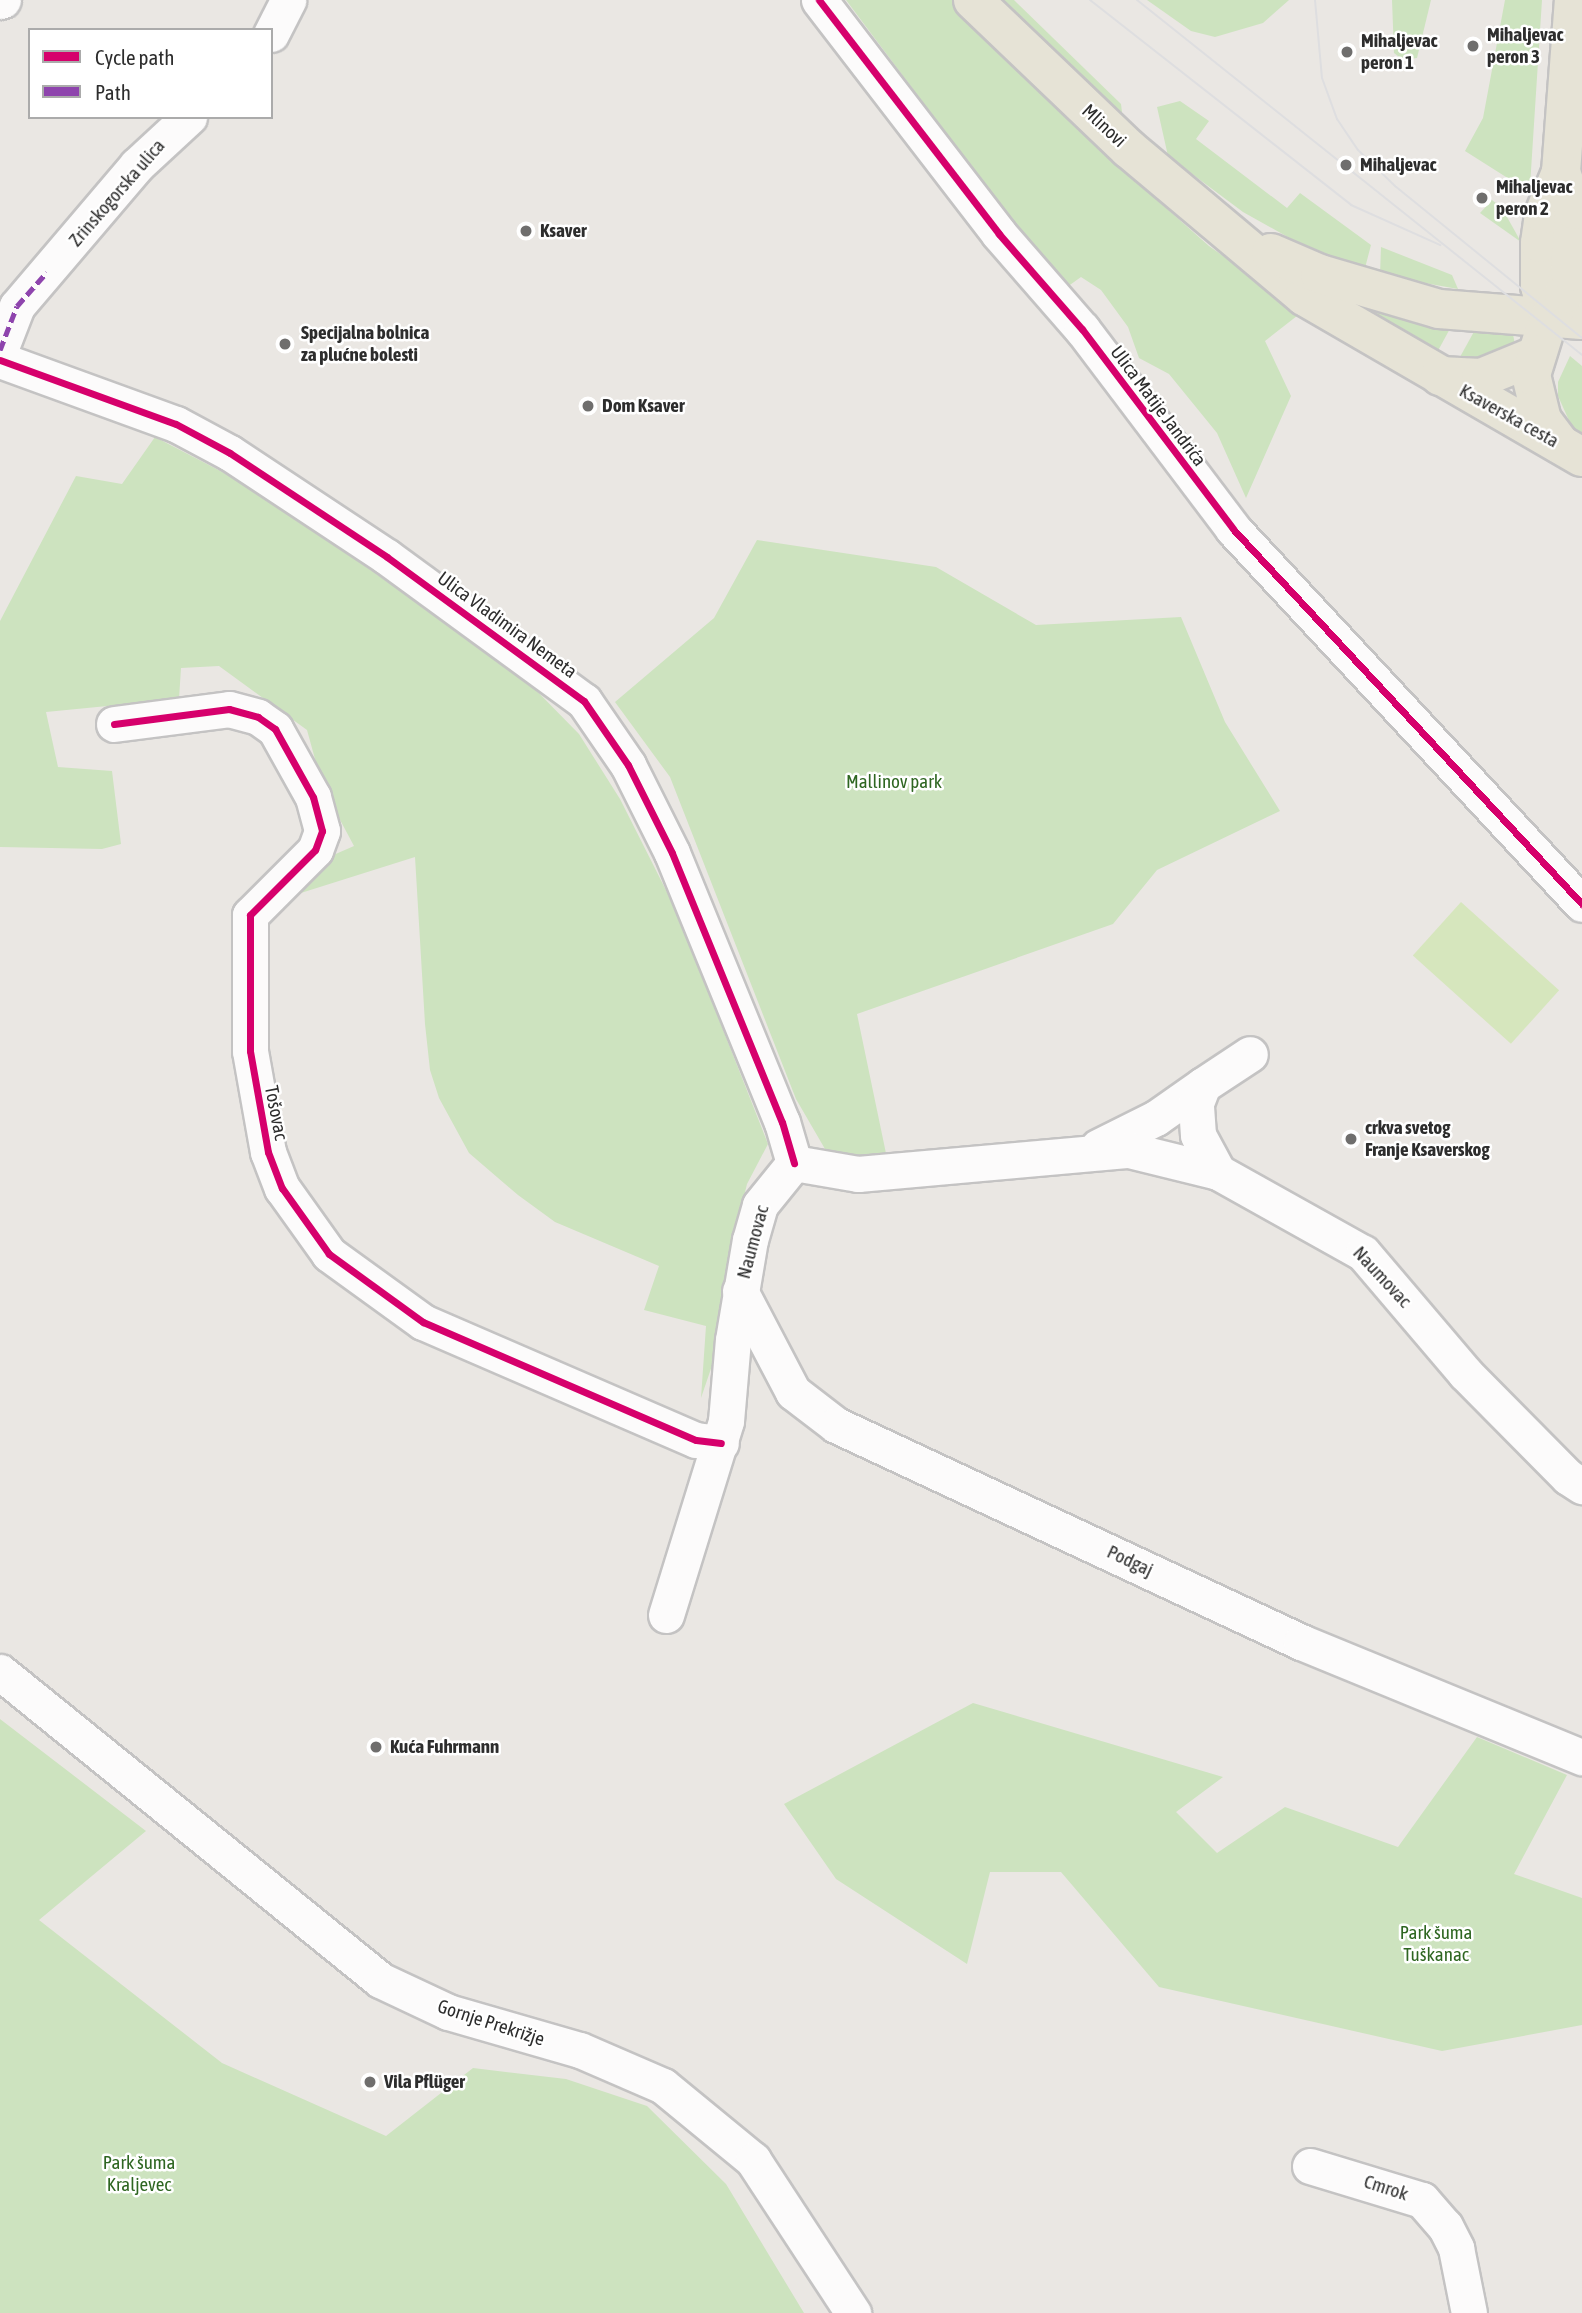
<!DOCTYPE html>
<html>
<head>
<meta charset="utf-8">
<style>
  body { margin:0 }
  #map { position:relative; width:1582px; height:2313px; overflow:hidden; background:#eae7e3; font-family:"Asap Condensed",sans-serif }
  div>[style] { position:absolute }
  .green>* { inset:0; background:#cde3bf }
  .pitch>* { inset:0; background:#d6e6bd; transform-origin:0 0 }
  .roads { filter:drop-shadow(2px 0 #c4c3c3) drop-shadow(-2px 0 #c4c3c3) drop-shadow(0 2px #c4c3c3) drop-shadow(0 -2px #c4c3c3) }
  .minor>* { height:35px; margin:-17.5px; padding:0 17.5px; transform-origin:17.5px; border-radius:17.5px; background:#fcfbfb }
  .major>* { height:38px; margin:-19px; padding:0 19px; transform-origin:19px; border-radius:19px; background:#e6e3d6 }
  .tram>* { height:2px; margin:-1px; padding:0 1px; transform-origin:1px; border-radius:1px; background:#dedee0 }
  .quiet>* { height:5px; margin-top:-2.5px; transform-origin:0; background:repeating-linear-gradient(90deg,#8e44ad 0 10px,transparent 0 15px) }
  .cycleway>* { height:7px; margin:-3.5px; padding:0 3.5px; transform-origin:3.5px; border-radius:3.5px; background:#d6006c }
  .dots>* { width:19px; height:19px; translate:-50% -50%; box-sizing:border-box; border:4px solid #fff; border-radius:50% }
  span { translate:-50% -50%; white-space:nowrap; text-align:center; line-height:1.15; -webkit-text-stroke:5px #fff; paint-order:stroke }
  .poi-label { font-size:19px; color:#2d2d2d; font-weight:700 }
  .left { translate:0 -50%; text-align:left }
  .street-label { font-size:19px; color:#2d2d2d }
  .park-label { font-size:19px; color:#2e6621 }
  .legend { position:absolute; left:28px; top:28px; width:245px; height:91px; box-sizing:border-box; background:#fff; border:2px solid #ababab; margin:0; padding:9px 12px; list-style:none; font-size:21px; color:#2d2d2d }
  .legend li { display:flex; align-items:center; gap:14px; height:35px }
  .legend b { width:35px; border:2px solid #ababab }
</style>
</head>
<body>
<div id="map">
  <div class="green">
    <i style="clip-path:polygon(846px 0,952px 0,1148px 192px,1209px 246px,1302px 312px,1265px 341px,1291px 396px,1246px 498px,1217px 433px,1169px 374px,1139px 358px,1128px 327px,1101px 290px,1081px 277px,1067px 287px,990px 192px)"></i>
    <i style="clip-path:polygon(996px 0,1014px 0,1121px 104px,1122px 112px,1117px 114px)"></i>
    <i style="clip-path:polygon(1147px 0,1289px 0,1263px 23px,1215px 37px,1191px 31px)"></i>
    <i style="clip-path:polygon(1392px 0,1431px 0,1417px 58px,1403px 60px,1394px 53px)"></i>
    <i style="clip-path:polygon(1505px 0,1542px 0,1530px 186px,1525px 189px,1465px 151px,1483px 118px)"></i>
    <i style="clip-path:polygon(1180px 101px,1209px 121px,1196px 139px,1287px 208px,1300px 193px,1371px 245px,1365px 268px,1302px 245px,1243px 212px,1168px 156px,1157px 107px)"></i>
    <i style="clip-path:polygon(1492px 200px,1502px 208px,1521px 242px,1480px 213px)"></i>
    <i style="clip-path:polygon(1381px 247px,1452px 275px,1458px 289px,1380px 275px)"></i>
    <i style="clip-path:polygon(1335px 293px,1452px 325px,1434px 358px)"></i>
    <i style="clip-path:polygon(1476px 328px,1513px 334px,1516px 350px,1455px 366px)"></i>
    <i style="clip-path:polygon(1570px 356px,1582px 366px,1582px 438px,1571px 425px,1558px 396px,1558px 382px)"></i>
    <i style="clip-path:polygon(155px 437px,257px 490px,524px 678px,579px 734px,620px 799px,676px 910px,768px 1144px,747px 1184px,727px 1266px,718px 1348px,701px 1398px,706px 1326px,644px 1310px,659px 1266px,555px 1222px,518px 1195px,469px 1153px,439px 1098px,430px 1070px,425px 1024px,415px 857px,285px 898px,292px 873px,354px 846px,323px 788px,307px 730px,219px 666px,181px 668px,179px 699px,46px 712px,58px 767px,112px 771px,121px 844px,102px 849px,0 847px,0 621px,76px 476px,122px 484px)"></i>
    <i style="clip-path:polygon(757px 540px,936px 567px,1036px 625px,1181px 617px,1225px 722px,1280px 811px,1157px 870px,1113px 924px,857px 1014px,888px 1163px,842px 1160px,825px 1149px,796px 1099px,670px 777px,615px 702px,714px 618px)"></i>
    <i style="clip-path:polygon(973px 1703px,1223px 1777px,1176px 1812px,1217px 1853px,1285px 1807px,1398px 1847px,1477px 1737px,1567px 1775px,1514px 1874px,1582px 1898px,1582px 2025px,1442px 2051px,1159px 1987px,1061px 1872px,990px 1872px,967px 1964px,836px 1879px,784px 1804px)"></i>
    <i style="clip-path:polygon(0 1719px,146px 1831px,39px 1920px,222px 2063px,386px 2136px,473px 2068px,566px 2079px,647px 2106px,726px 2184px,804px 2313px,0 2313px)"></i>
  </div>
  <div class="pitch">
    <i style="left:1461px;top:902px;width:132px;height:72px;rotate:42deg"></i>
  </div>
  <div class="roads">
    <div class="minor">
      <i style="left:819px;top:0;width:295px;rotate:52.4deg"></i>
      <i style="left:999px;top:234px;width:126px;rotate:48.9deg"></i>
      <i style="left:1082px;top:329px;width:251px;rotate:52.9deg"></i>
      <i style="left:1233px;top:529px;width:512px;rotate:47.06deg"></i>
      <i style="left:0;top:1px;width:3px;rotate:-18deg"></i>
      <i style="left:271px;top:34px;width:38px;rotate:-63deg"></i>
      <i style="left:0;top:350px;width:47px;rotate:-68.9deg"></i>
      <i style="left:17px;top:306px;width:185px;rotate:-49.6deg"></i>
      <i style="left:137px;top:165px;width:71px;rotate:-42.7deg"></i>
      <i style="left:0;top:360px;width:187px;rotate:20deg"></i>
      <i style="left:176px;top:424px;width:61px;rotate:28.2deg"></i>
      <i style="left:230px;top:453px;width:188px;rotate:33.5deg"></i>
      <i style="left:387px;top:557px;width:244px;rotate:36.2deg"></i>
      <i style="left:584px;top:701px;width:78px;rotate:55.5deg"></i>
      <i style="left:628px;top:765px;width:98px;rotate:63.4deg"></i>
      <i style="left:672px;top:853px;width:291px;rotate:67.8deg"></i>
      <i style="left:782px;top:1122px;width:43px;rotate:73.7deg"></i>
      <i style="left:114px;top:724px;width:116px;rotate:-7.4deg"></i>
      <i style="left:229px;top:709px;width:30px;rotate:15deg"></i>
      <i style="left:258px;top:717px;width:21px;rotate:35deg"></i>
      <i style="left:275px;top:729px;width:78px;rotate:60.8deg"></i>
      <i style="left:313px;top:797px;width:35px;rotate:75deg"></i>
      <i style="left:322px;top:831px;width:20px;rotate:110deg"></i>
      <i style="left:315px;top:850px;width:92px;rotate:135deg"></i>
      <i style="left:250px;top:915px;width:136px;rotate:90deg"></i>
      <i style="left:250px;top:1051px;width:103px;rotate:79.9deg"></i>
      <i style="left:268px;top:1152px;width:39px;rotate:69deg"></i>
      <i style="left:282px;top:1188px;width:81px;rotate:54.5deg"></i>
      <i style="left:329px;top:1254px;width:116px;rotate:35.9deg"></i>
      <i style="left:423px;top:1322px;width:297px;rotate:23.4deg"></i>
      <i style="left:696px;top:1440px;width:25px;rotate:7deg"></i>
      <i style="left:1098px;top:1147px;width:65px;rotate:-26.6deg"></i>
      <i style="left:1156px;top:1118px;width:57px;rotate:-35.1deg"></i>
      <i style="left:794px;top:1163px;width:65px;rotate:9.8deg"></i>
      <i style="left:858px;top:1174px;width:272px;rotate:-5.1deg"></i>
      <i style="left:1129px;top:1150px;width:92px;rotate:13.9deg"></i>
      <i style="left:1218px;top:1172px;width:166px;rotate:29.2deg"></i>
      <i style="left:1363px;top:1253px;width:157px;rotate:49.6deg"></i>
      <i style="left:1465px;top:1373px;width:146px;rotate:45.3deg"></i>
      <i style="left:1568px;top:1477px;width:17px;rotate:33deg"></i>
      <i style="left:1218px;top:1172px;width:42px;rotate:-118.4deg"></i>
      <i style="left:1198px;top:1135px;width:32px;rotate:-94deg"></i>
      <i style="left:1196px;top:1103px;width:19px;rotate:-69deg"></i>
      <i style="left:1203px;top:1085px;width:56px;rotate:-33.4deg"></i>
      <i style="left:740px;top:1291px;width:114px;rotate:62.3deg"></i>
      <i style="left:793px;top:1392px;width:54px;rotate:37.5deg"></i>
      <i style="left:836px;top:1425px;width:513px;rotate:25.02deg"></i>
      <i style="left:1301px;top:1642px;width:304px;rotate:22.3deg"></i>
      <i style="left:666px;top:1615px;width:203px;rotate:-72.8deg"></i>
      <i style="left:726px;top:1421px;width:81px;rotate:-85.1deg"></i>
      <i style="left:733px;top:1340px;width:101px;rotate:-80.4deg"></i>
      <i style="left:750px;top:1240px;width:36px;rotate:-74deg"></i>
      <i style="left:760px;top:1205px;width:54px;rotate:-51deg"></i>
      <i style="left:0;top:1672px;width:489px;rotate:39deg"></i>
      <i style="left:380px;top:1980px;width:75px;rotate:25.2deg"></i>
      <i style="left:448px;top:2012px;width:137px;rotate:16.1deg"></i>
      <i style="left:580px;top:2050px;width:90px;rotate:23.4deg"></i>
      <i style="left:663px;top:2086px;width:117px;rotate:39.4deg"></i>
      <i style="left:753px;top:2160px;width:183px;rotate:56.8deg"></i>
      <i style="left:1310px;top:2166px;width:117px;rotate:16.9deg"></i>
      <i style="left:1422px;top:2200px;width:35px;rotate:49deg"></i>
      <i style="left:1445px;top:2226px;width:25px;rotate:63deg"></i>
      <i style="left:1456px;top:2248px;width:66px;rotate:78.7deg"></i>
    </div>
    <div class="major">
      <i style="left:973px;top:0;width:216px;rotate:43.7deg"></i>
      <i style="left:1129px;top:149px;width:229px;rotate:40deg"></i>
      <i style="left:1304px;top:296px;width:321px;rotate:30.1deg"></i>
      <i style="left:1271px;top:253px;width:53px;rotate:23.2deg"></i>
      <i style="left:1320px;top:274px;width:124px;rotate:16.4deg"></i>
      <i style="left:1439px;top:309px;width:143px;rotate:4.4deg"></i>
      <i style="left:1548px;top:320px;width:35px;rotate:-103deg"></i>
      <i style="left:1540px;top:286px;width:43px;rotate:-90deg"></i>
      <i style="left:1540px;top:243px;width:29px;rotate:-82deg"></i>
      <i style="left:1544px;top:214px;width:45px;rotate:-68deg"></i>
      <i style="left:1561px;top:172px;width:172px;rotate:-85.7deg"></i>
      <i style="left:1440px;top:376px;width:41px;rotate:2.8deg"></i>
      <i style="left:1481px;top:378px;width:58px;rotate:-22.2deg"></i>
      <i style="left:1560px;top:444px;width:30px;rotate:-127deg"></i>
      <i style="left:1542px;top:420px;width:46px;rotate:-103.7deg"></i>
      <i style="left:1531px;top:375px;width:58px;rotate:-72.8deg"></i>
      <i style="left:1548px;top:320px;width:31px;rotate:-58deg"></i>
      <i style="left:1564px;top:294px;width:23px;rotate:-75deg"></i>
      <i style="left:1570px;top:272px;width:62px;rotate:-86.3deg"></i>
      <i style="left:1574px;top:210px;width:40px;rotate:-108.9deg"></i>
    </div>
  </div>
  <div class="tram">
    <i style="left:1090px;top:0;width:332px;rotate:38.1deg"></i>
    <i style="left:1351px;top:205px;width:98px;rotate:24.2deg"></i>
    <i style="left:1137px;top:0;width:569px;rotate:38.58deg"></i>
    <i style="left:1315px;top:0;width:78px;rotate:84.9deg"></i>
    <i style="left:1322px;top:78px;width:44px;rotate:69.9deg"></i>
    <i style="left:1337px;top:119px;width:37px;rotate:56deg"></i>
    <i style="left:1358px;top:150px;width:52px;rotate:44.2deg"></i>
    <i style="left:1395px;top:186px;width:241px;rotate:39.1deg"></i>
  </div>
  <div class="quiet">
    <i style="left:0;top:350px;width:47px;rotate:-68.9deg"></i>
    <i style="left:17px;top:306px;width:45px;rotate:-48.6deg"></i>
  </div>
  <div class="cycleway">
    <i style="left:819px;top:0;width:295px;rotate:52.4deg"></i>
    <i style="left:999px;top:234px;width:126px;rotate:48.9deg"></i>
    <i style="left:1082px;top:329px;width:251px;rotate:52.9deg"></i>
    <i style="left:1233px;top:529px;width:512px;rotate:47.06deg"></i>
    <i style="left:0;top:360px;width:187px;rotate:20deg"></i>
    <i style="left:176px;top:424px;width:61px;rotate:28.2deg"></i>
    <i style="left:230px;top:453px;width:188px;rotate:33.5deg"></i>
    <i style="left:387px;top:557px;width:244px;rotate:36.2deg"></i>
    <i style="left:584px;top:701px;width:78px;rotate:55.5deg"></i>
    <i style="left:628px;top:765px;width:98px;rotate:63.4deg"></i>
    <i style="left:672px;top:853px;width:291px;rotate:67.8deg"></i>
    <i style="left:782px;top:1122px;width:43px;rotate:73.7deg"></i>
    <i style="left:114px;top:724px;width:116px;rotate:-7.4deg"></i>
    <i style="left:229px;top:709px;width:30px;rotate:15deg"></i>
    <i style="left:258px;top:717px;width:21px;rotate:35deg"></i>
    <i style="left:275px;top:729px;width:78px;rotate:60.8deg"></i>
    <i style="left:313px;top:797px;width:35px;rotate:75deg"></i>
    <i style="left:322px;top:831px;width:20px;rotate:110deg"></i>
    <i style="left:315px;top:850px;width:92px;rotate:135deg"></i>
    <i style="left:250px;top:915px;width:136px;rotate:90deg"></i>
    <i style="left:250px;top:1051px;width:103px;rotate:79.9deg"></i>
    <i style="left:268px;top:1152px;width:39px;rotate:69deg"></i>
    <i style="left:282px;top:1188px;width:81px;rotate:54.5deg"></i>
    <i style="left:329px;top:1254px;width:116px;rotate:35.9deg"></i>
    <i style="left:423px;top:1322px;width:297px;rotate:23.4deg"></i>
    <i style="left:696px;top:1440px;width:25px;rotate:7deg"></i>
  </div>
  <div class="dots">
    <i style="left:1473px;top:46px;background:#6f6e6d"></i>
    <i style="left:1347px;top:52px;background:#6f6e6d"></i>
    <i style="left:1346px;top:165px;background:#6f6e6d"></i>
    <i style="left:1482px;top:198px;background:#6f6e6d"></i>
    <i style="left:526px;top:231px;background:#6f6e6d"></i>
    <i style="left:285px;top:344px;background:#6f6e6d"></i>
    <i style="left:588px;top:406px;background:#6f6e6d"></i>
    <i style="left:1351px;top:1139px;background:#6f6e6d"></i>
    <i style="left:376px;top:1747px;background:#6f6e6d"></i>
    <i style="left:370px;top:2082px;background:#6f6e6d"></i>
  </div>
  <div class="poi-label">
    <span class="left" style="left:1487px;top:46px">Mihaljevac<br>peron 3</span>
    <span class="left" style="left:1361px;top:52px">Mihaljevac<br>peron 1</span>
    <span class="left" style="left:1360px;top:165px">Mihaljevac</span>
    <span class="left" style="left:1496px;top:198px">Mihaljevac<br>peron 2</span>
    <span class="left" style="left:540px;top:231px">Ksaver</span>
    <span class="left" style="left:301px;top:344px">Specijalna bolnica<br>za plućne bolesti</span>
    <span class="left" style="left:602px;top:406px">Dom Ksaver</span>
    <span class="left" style="left:1365px;top:1139px">crkva svetog<br>Franje Ksaverskog</span>
    <span class="left" style="left:390px;top:1747px">Kuća Fuhrmann</span>
    <span class="left" style="left:384px;top:2082px">Vila Pflüger</span>
  </div>
  <div class="street-label">
    <span style="left:1104px;top:126px;rotate:43deg">Mlinovi</span>
    <span style="left:117px;top:193px;rotate:-49deg">Zrinskogorska ulica</span>
    <span style="left:1158px;top:406px;rotate:53deg">Ulica Matije Jandrića</span>
    <span style="left:1509px;top:416px;rotate:29deg">Ksaverska cesta</span>
    <span style="left:507px;top:625px;rotate:36deg">Ulica Vladimira Nemeta</span>
    <span style="left:276px;top:1113px;rotate:79deg">Tošovac</span>
    <span style="left:753px;top:1242px;rotate:-75deg">Naumovac</span>
    <span style="left:1382px;top:1277px;rotate:47deg">Naumovac</span>
    <span style="left:1130px;top:1561px;rotate:25deg">Podgaj</span>
    <span style="left:491px;top:2023px;rotate:18deg">Gornje Prekrižje</span>
    <span style="left:1386px;top:2188px;rotate:18deg">Cmrok</span>
  </div>
  <div class="park-label">
    <span style="left:894px;top:782px">Mallinov park</span>
    <span style="left:1436px;top:1944px">Park šuma<br>Tuškanac</span>
    <span style="left:139px;top:2174px">Park šuma<br>Kraljevec</span>
  </div>
  <ul class="legend">
  <li><b style="height:9px;background:#d6006c"></b>Cycle path</li>
  <li><b style="height:9px;background:#8e44ad"></b>Path</li>
  </ul>
</div>
</body>
</html>
